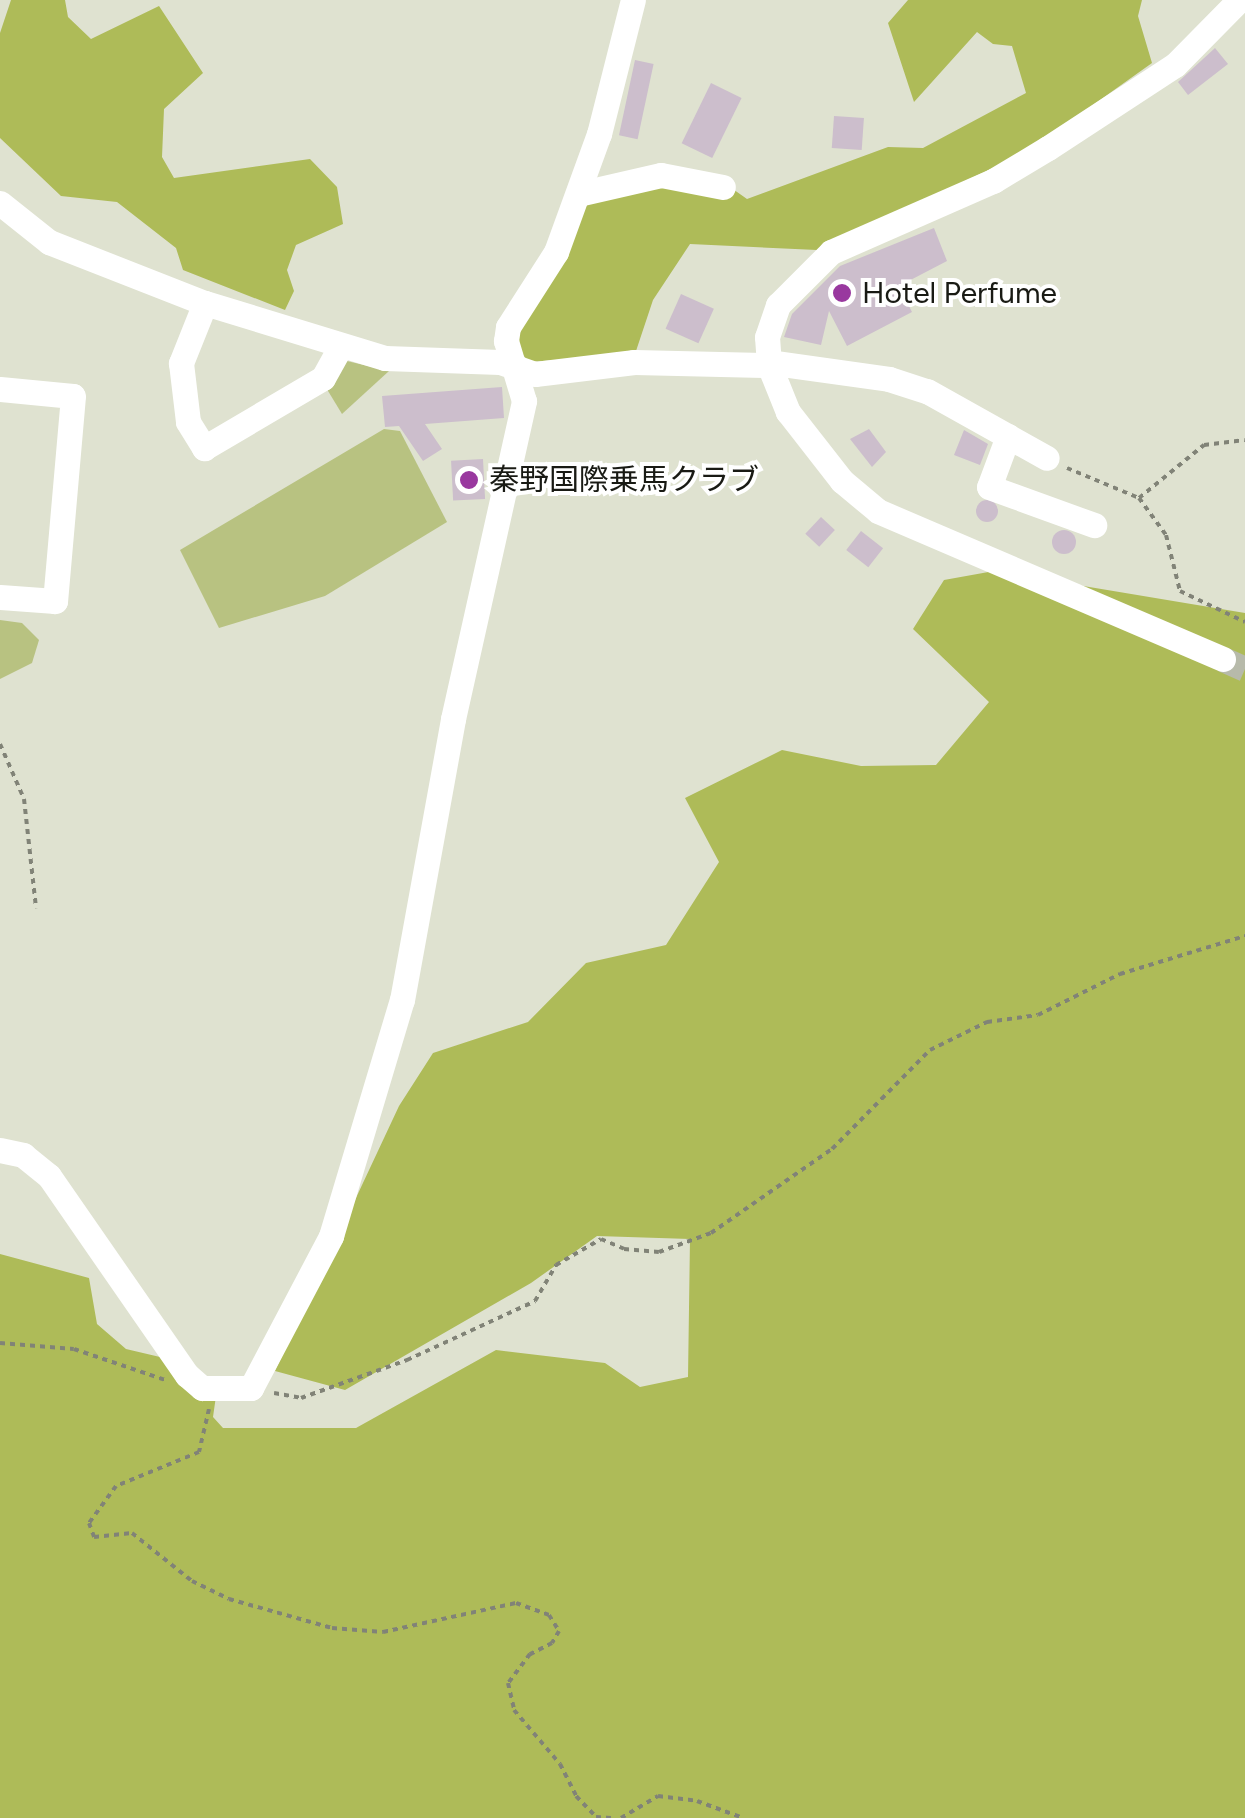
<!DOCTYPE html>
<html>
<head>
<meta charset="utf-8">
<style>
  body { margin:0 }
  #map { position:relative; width:1245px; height:1818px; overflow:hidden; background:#dfe2d0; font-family:Figtree,"Noto Sans JP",sans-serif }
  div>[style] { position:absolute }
  .green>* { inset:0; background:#b8c281 }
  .forest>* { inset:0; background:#aebb58 }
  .building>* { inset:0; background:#ccbecc; transform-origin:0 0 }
  .round { border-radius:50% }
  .minor-tunnel>* { height:25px; margin-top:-12.5px; transform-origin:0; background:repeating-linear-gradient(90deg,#b7baaa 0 25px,transparent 0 37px) }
  .path>* { height:4px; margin-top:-2px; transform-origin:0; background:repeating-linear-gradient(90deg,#818377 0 5px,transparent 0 10px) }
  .minor>* { height:25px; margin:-12.5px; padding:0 12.5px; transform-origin:12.5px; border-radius:12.5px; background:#fff }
  .dots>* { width:28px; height:28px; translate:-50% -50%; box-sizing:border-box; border:5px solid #fff; border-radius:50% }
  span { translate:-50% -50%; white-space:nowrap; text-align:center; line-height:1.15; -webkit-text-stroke:8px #fff; paint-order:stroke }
  .poi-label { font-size:30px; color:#191a14 }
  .left { translate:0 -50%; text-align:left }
</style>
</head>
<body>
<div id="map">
  <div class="green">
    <i style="clip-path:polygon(347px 361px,389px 371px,342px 414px,325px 386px)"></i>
    <i style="clip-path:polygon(384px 429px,400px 431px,447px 522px,325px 596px,219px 628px,180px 550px)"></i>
    <i style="clip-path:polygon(0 620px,22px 623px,39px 640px,32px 663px,0 679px)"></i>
  </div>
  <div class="forest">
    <i style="clip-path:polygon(11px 0,65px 0,68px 17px,91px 39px,159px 6px,203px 73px,164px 109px,162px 157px,174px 178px,310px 159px,337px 187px,343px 224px,296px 245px,287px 270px,294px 291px,285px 310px,183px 270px,176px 248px,117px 202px,61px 196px,0 138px,0 33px)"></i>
    <i style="clip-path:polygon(908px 0,1142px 0,1138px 16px,1152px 63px,1027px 152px,817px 250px,690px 244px,653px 300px,635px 354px,529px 362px,516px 347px,517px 331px,583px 201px,663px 170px,720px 180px,747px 199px,888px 147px,923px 148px,1026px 93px,1012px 46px,993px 44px,977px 32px,914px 102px,888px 23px)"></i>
    <i style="clip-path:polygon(994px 571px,1245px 613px,1245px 1818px,0 1818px,0 1254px,89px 1278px,97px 1324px,126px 1349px,177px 1361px,217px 1389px,213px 1417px,223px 1428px,356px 1428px,496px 1350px,605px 1363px,640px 1387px,688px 1377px,690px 1239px,597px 1236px,531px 1283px,345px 1390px,275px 1371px,399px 1106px,433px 1053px,528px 1022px,586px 963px,666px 945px,719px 862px,685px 798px,782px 750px,861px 766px,936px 765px,989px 702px,913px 629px,944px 580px)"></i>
  </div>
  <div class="building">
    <i style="clip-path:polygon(1215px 48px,1228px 64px,1188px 95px,1178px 82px)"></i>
    <i style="left:635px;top:60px;width:19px;height:77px;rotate:12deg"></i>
    <i style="left:711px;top:83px;width:34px;height:67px;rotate:26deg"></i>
    <i style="left:834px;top:116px;width:30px;height:32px;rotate:4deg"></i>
    <i style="clip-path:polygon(934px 228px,947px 261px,899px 286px,912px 312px,847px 346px,829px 311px,821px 345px,784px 337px,792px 314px,840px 266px)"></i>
    <i style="left:681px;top:294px;width:36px;height:38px;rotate:24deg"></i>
    <i style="clip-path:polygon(502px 387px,504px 418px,425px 424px,442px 449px,423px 461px,399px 426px,385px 427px,382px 396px)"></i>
    <i style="clip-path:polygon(869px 429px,886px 452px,872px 467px,850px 439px)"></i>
    <i style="clip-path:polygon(964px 430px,988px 444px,980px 465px,954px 455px)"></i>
    <i style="left:483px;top:459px;width:40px;height:32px;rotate:87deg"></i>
    <i class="round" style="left:976px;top:500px;width:22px;height:22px"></i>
    <i style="left:821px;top:517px;width:19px;height:23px;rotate:43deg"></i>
    <i class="round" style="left:1052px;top:530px;width:24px;height:24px"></i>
    <i style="left:861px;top:531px;width:28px;height:24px;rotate:38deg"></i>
  </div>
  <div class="minor-tunnel">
    <i style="left:1223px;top:659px;width:24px;rotate:24deg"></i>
  </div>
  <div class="path">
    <i style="left:1067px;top:468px;width:78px;rotate:22.6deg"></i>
    <i style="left:1139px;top:498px;width:46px;rotate:53.9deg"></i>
    <i style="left:1166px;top:535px;width:58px;rotate:76deg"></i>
    <i style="left:1180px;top:591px;width:72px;rotate:25.5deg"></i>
    <i style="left:1139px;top:498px;width:84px;rotate:-39.2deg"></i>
    <i style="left:1204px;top:445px;width:41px;rotate:-7deg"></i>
    <i style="left:0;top:744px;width:60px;rotate:66.4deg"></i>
    <i style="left:24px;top:799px;width:110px;rotate:83.7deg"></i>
    <i style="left:0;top:1343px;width:74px;rotate:4.6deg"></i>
    <i style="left:74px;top:1349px;width:96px;rotate:18.8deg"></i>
    <i style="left:274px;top:1393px;width:27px;rotate:10deg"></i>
    <i style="left:301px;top:1398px;width:113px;rotate:-19.7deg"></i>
    <i style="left:407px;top:1360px;width:141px;rotate:-24.7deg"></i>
    <i style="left:535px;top:1301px;width:42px;rotate:-59.7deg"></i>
    <i style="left:556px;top:1265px;width:52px;rotate:-30deg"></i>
    <i style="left:601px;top:1239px;width:25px;rotate:23deg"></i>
    <i style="left:624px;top:1249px;width:35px;rotate:5deg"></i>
    <i style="left:659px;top:1252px;width:55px;rotate:-20.1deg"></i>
    <i style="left:711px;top:1233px;width:147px;rotate:-34.8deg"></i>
    <i style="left:832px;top:1149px;width:139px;rotate:-45.3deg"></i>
    <i style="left:930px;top:1050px;width:64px;rotate:-26.2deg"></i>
    <i style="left:987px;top:1022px;width:51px;rotate:-7.8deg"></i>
    <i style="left:1038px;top:1015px;width:92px;rotate:-26.6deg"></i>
    <i style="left:1120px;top:974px;width:131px;rotate:-16.9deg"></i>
    <i style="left:209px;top:1409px;width:44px;rotate:103.1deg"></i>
    <i style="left:199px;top:1452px;width:90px;rotate:157.7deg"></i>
    <i style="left:116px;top:1486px;width:46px;rotate:126.1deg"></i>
    <i style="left:89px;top:1523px;width:15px;rotate:70deg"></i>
    <i style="left:94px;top:1537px;width:38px;rotate:-6deg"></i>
    <i style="left:132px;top:1533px;width:77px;rotate:38.7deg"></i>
    <i style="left:192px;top:1581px;width:41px;rotate:25.9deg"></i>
    <i style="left:229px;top:1599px;width:107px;rotate:15.7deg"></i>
    <i style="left:332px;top:1628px;width:51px;rotate:4.5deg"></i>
    <i style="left:383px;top:1632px;width:136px;rotate:-12.3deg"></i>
    <i style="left:516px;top:1603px;width:35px;rotate:20deg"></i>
    <i style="left:549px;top:1615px;width:19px;rotate:58deg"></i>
    <i style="left:559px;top:1631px;width:14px;rotate:120deg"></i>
    <i style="left:552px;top:1643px;width:25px;rotate:153deg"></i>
    <i style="left:530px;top:1654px;width:36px;rotate:127deg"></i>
    <i style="left:508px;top:1683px;width:28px;rotate:77deg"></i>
    <i style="left:514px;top:1710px;width:71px;rotate:49.6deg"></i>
    <i style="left:560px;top:1764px;width:36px;rotate:63deg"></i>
    <i style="left:576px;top:1796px;width:29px;rotate:46deg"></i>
    <i style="left:596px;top:1817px;width:15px;rotate:4deg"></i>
    <i style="left:621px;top:1818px;width:43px;rotate:-30.7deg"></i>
    <i style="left:658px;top:1796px;width:39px;rotate:7deg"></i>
    <i style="left:697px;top:1801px;width:49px;rotate:20.3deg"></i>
  </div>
  <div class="minor">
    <i style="left:578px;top:194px;width:85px;rotate:-12.9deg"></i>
    <i style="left:661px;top:175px;width:63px;rotate:11deg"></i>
    <i style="left:0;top:203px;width:63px;rotate:38.5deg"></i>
    <i style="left:49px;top:242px;width:168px;rotate:21.4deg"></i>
    <i style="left:205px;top:303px;width:188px;rotate:17deg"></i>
    <i style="left:385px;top:358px;width:115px;rotate:2deg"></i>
    <i style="left:500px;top:362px;width:37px;rotate:19deg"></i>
    <i style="left:535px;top:374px;width:100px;rotate:-6.9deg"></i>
    <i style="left:634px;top:362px;width:135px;rotate:1.3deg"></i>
    <i style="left:205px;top:303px;width:65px;rotate:111.8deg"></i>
    <i style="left:181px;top:363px;width:59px;rotate:83.2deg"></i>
    <i style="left:188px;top:422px;width:31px;rotate:58deg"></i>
    <i style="left:204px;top:448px;width:138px;rotate:-30.5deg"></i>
    <i style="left:323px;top:378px;width:35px;rotate:-61deg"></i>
    <i style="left:768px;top:362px;width:122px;rotate:8deg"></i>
    <i style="left:889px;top:379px;width:40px;rotate:18deg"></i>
    <i style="left:927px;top:391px;width:137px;rotate:29.2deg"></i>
    <i style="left:0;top:389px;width:73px;rotate:5.5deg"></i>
    <i style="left:73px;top:396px;width:206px;rotate:95deg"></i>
    <i style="left:55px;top:601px;width:55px;rotate:-175.8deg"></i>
    <i style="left:1008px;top:436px;width:54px;rotate:110.4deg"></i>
    <i style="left:989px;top:487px;width:112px;rotate:19.9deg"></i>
    <i style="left:1223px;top:659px;width:375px;rotate:-156.8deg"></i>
    <i style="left:878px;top:511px;width:47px;rotate:-140.2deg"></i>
    <i style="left:842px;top:481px;width:88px;rotate:-128deg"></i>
    <i style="left:788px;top:412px;width:51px;rotate:-112deg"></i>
    <i style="left:769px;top:365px;width:28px;rotate:-94deg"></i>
    <i style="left:767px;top:337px;width:34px;rotate:-71deg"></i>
    <i style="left:778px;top:305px;width:75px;rotate:-45deg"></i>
    <i style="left:831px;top:252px;width:177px;rotate:-23.7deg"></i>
    <i style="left:993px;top:181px;width:64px;rotate:-31deg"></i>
    <i style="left:1048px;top:148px;width:152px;rotate:-33.2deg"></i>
    <i style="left:1175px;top:65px;width:91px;rotate:-45.4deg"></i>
    <i style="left:0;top:1150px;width:24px;rotate:12deg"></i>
    <i style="left:23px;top:1155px;width:33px;rotate:39deg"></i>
    <i style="left:49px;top:1176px;width:242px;rotate:55.3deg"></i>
    <i style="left:187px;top:1375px;width:20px;rotate:41deg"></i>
    <i style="left:202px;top:1388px;width:49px"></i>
    <i style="left:251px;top:1388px;width:172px;rotate:-62.2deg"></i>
    <i style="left:331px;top:1236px;width:246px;rotate:-73.3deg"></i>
    <i style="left:402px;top:1000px;width:286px;rotate:-79.7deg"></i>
    <i style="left:453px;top:719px;width:326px;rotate:-77.4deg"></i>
    <i style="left:524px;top:401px;width:63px;rotate:-106.7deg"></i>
    <i style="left:506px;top:341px;width:14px;rotate:-82deg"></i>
    <i style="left:508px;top:327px;width:89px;rotate:-57.4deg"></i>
    <i style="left:556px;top:252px;width:126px;rotate:-70deg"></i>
    <i style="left:599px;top:134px;width:138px;rotate:-75.8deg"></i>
  </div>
  <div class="dots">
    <i style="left:842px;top:293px;background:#99389f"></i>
    <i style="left:469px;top:480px;background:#99389f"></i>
  </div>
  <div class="poi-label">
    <span class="left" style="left:862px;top:293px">Hotel Perfume</span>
    <span class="left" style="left:489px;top:480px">秦野国際乗馬クラブ</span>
  </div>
</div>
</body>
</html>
